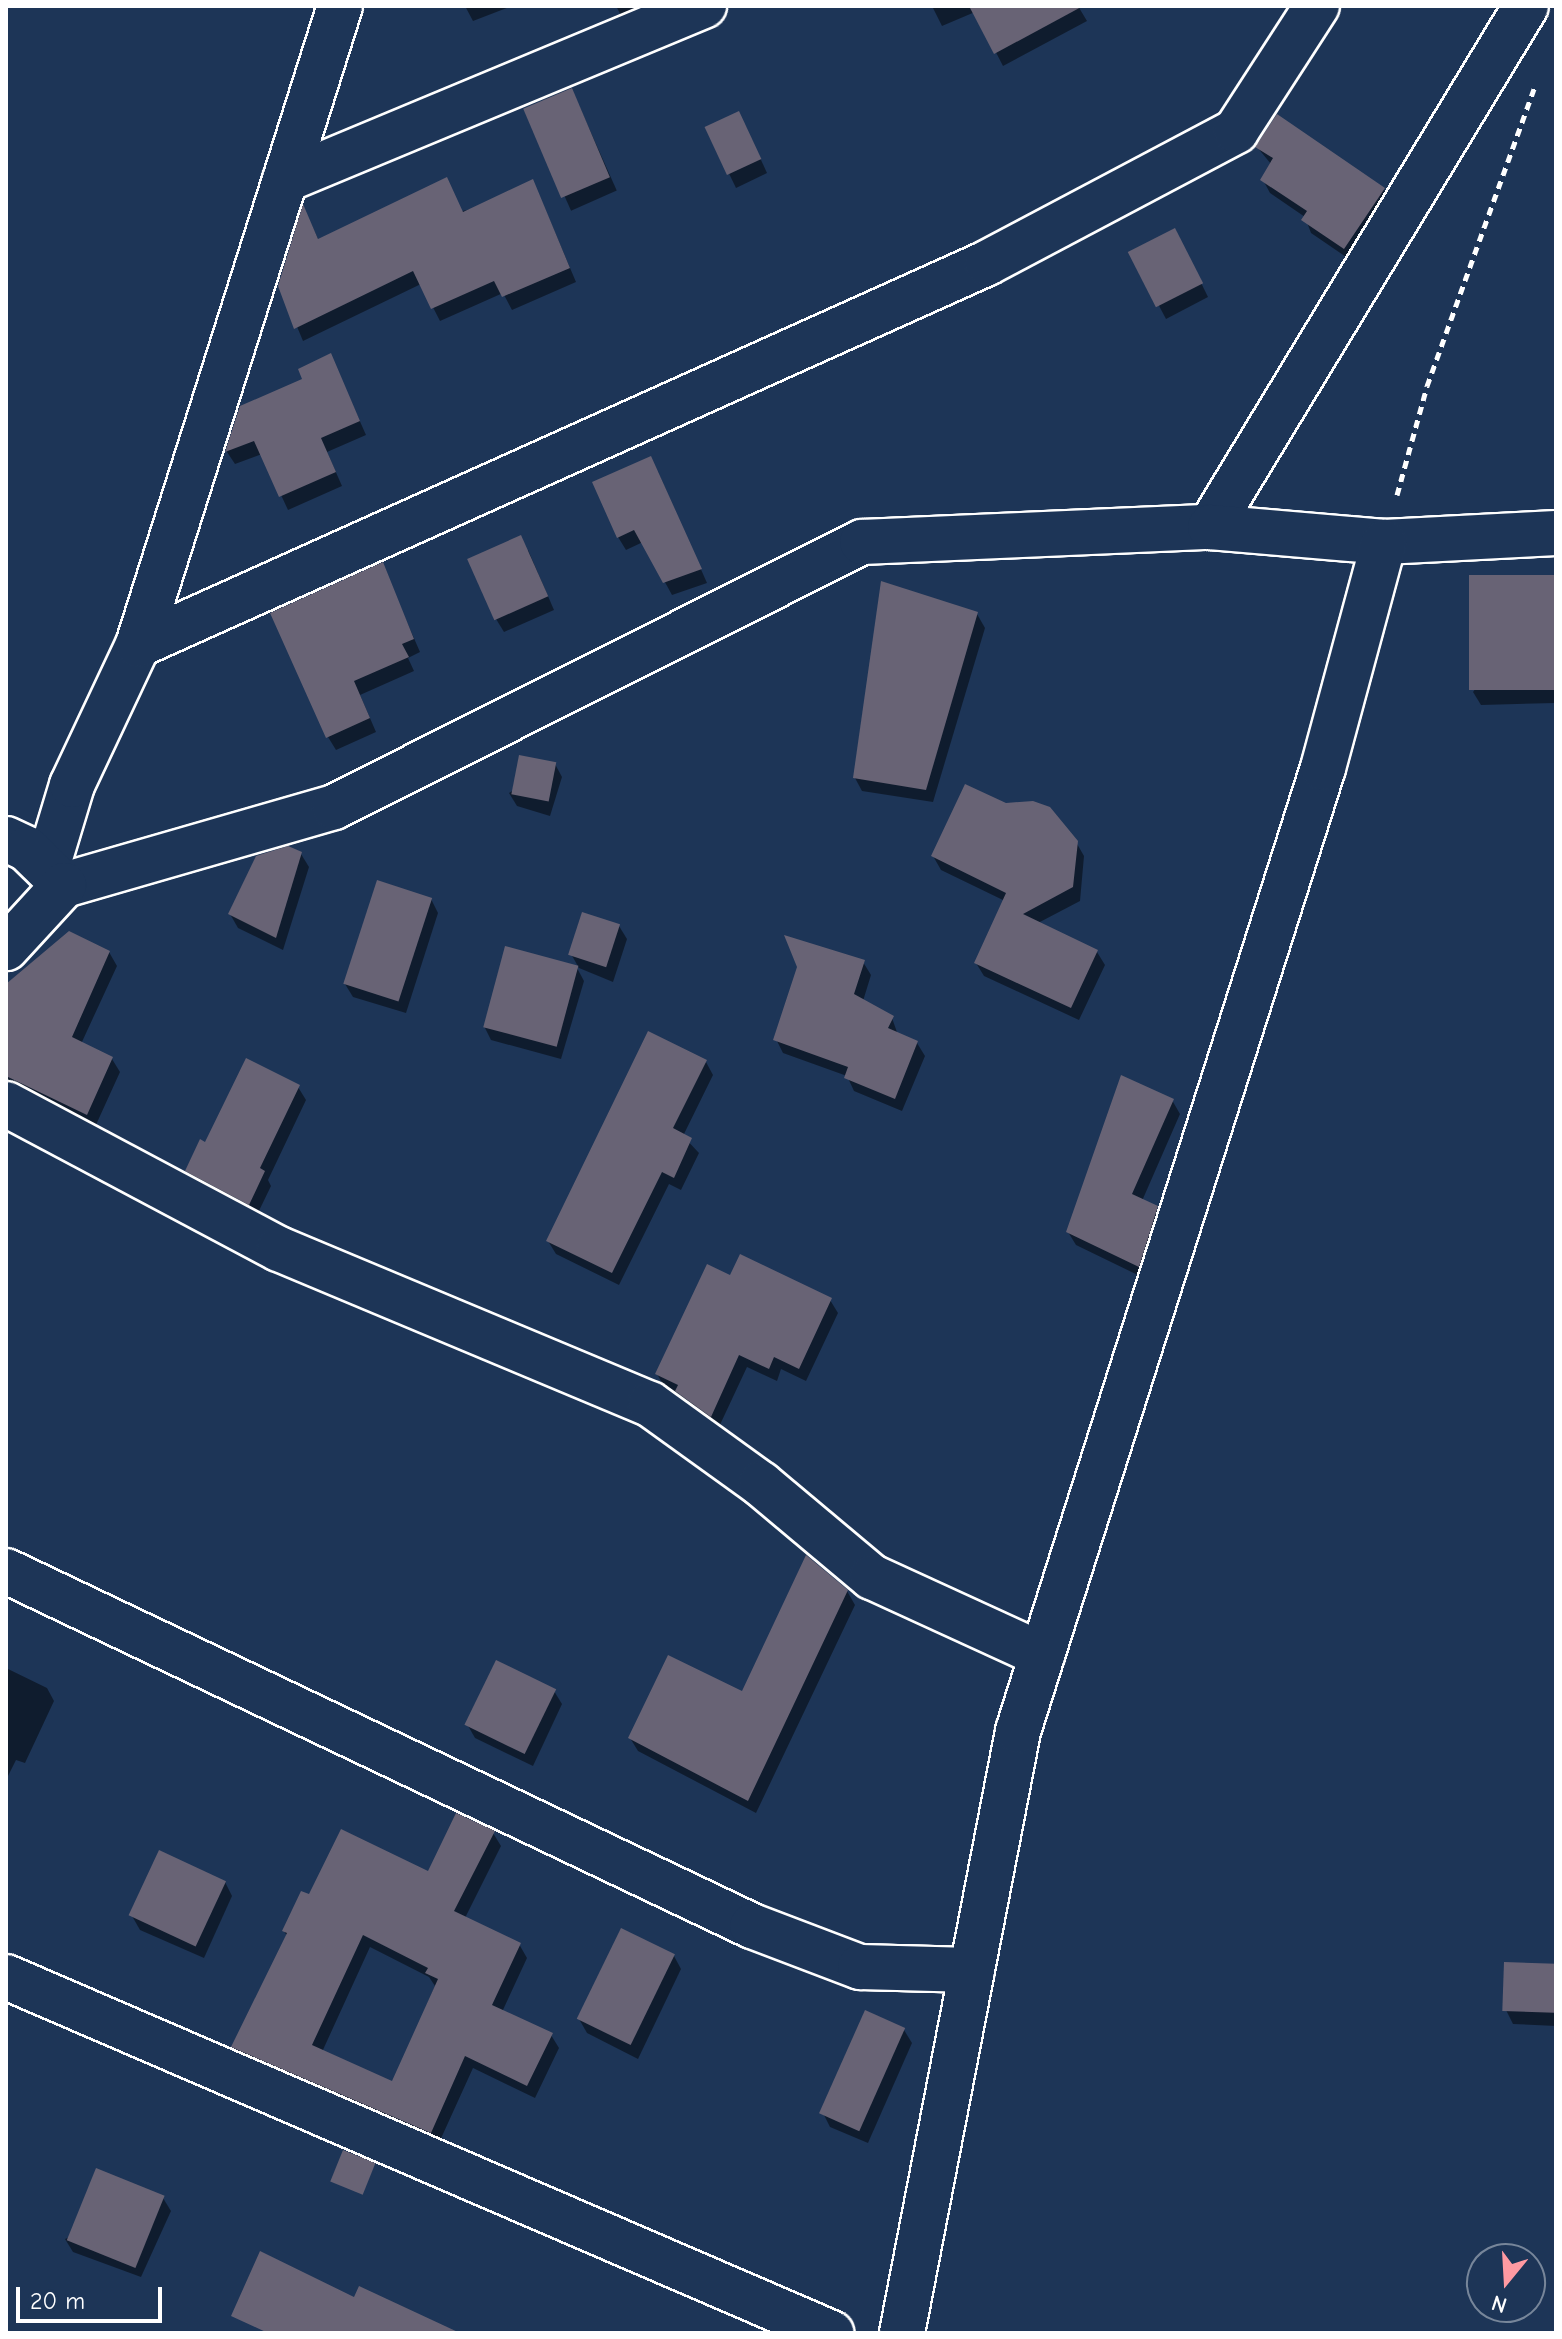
<!DOCTYPE html>
<html>
<head>
<meta charset="utf-8">
<style>
  body { margin:0 }
  #map { position:relative; width:1562px; height:2339px; overflow:hidden; background:#1d3557; font-family:"Comic Neue",sans-serif }
  div>[style] { position:absolute }
  .shadow>* { inset:0; background:#0007; transform-origin:0 0 }
  .building>* { inset:0; background:#686375; transform-origin:0 0 }
  .path>* { height:5px; margin-top:-2.5px; transform-origin:0; background:repeating-linear-gradient(90deg,#fff 0 8px,transparent 0 14px) }
  .roads { filter:drop-shadow(2px 0 #fff) drop-shadow(-2px 0 #fff) drop-shadow(0 2px #fff) drop-shadow(0 -2px #fff) }
  .minor>* { height:44px; margin:-22px; padding:0 22px; transform-origin:22px; border-radius:22px; background:#1d3557 }
  .tertiary>* { height:44px; margin:-22px; padding:0 22px; transform-origin:22px; border-radius:22px; background:#1d3557 }
  span { translate:-50% -50%; white-space:nowrap; text-align:center; line-height:1.15; -webkit-text-stroke:6px #1d3557; paint-order:stroke }
  .frame { position:absolute; inset:0; border:8px solid #fff; pointer-events:none }
  .north { position:absolute; left:1466px; top:2243px; width:80px; height:80px; box-sizing:border-box; background:#1d3557; border:2px solid #77869a; border-radius:50%; rotate:198deg; font-size:22px; font-weight:700; line-height:32px; text-align:center; color:#fff }
  .north::after { content:''; display:block; margin:auto; width:28px; height:36px; background:#ff9aa2; clip-path:polygon(50% 0,100% 100%,50% 72%,0 100%) }
  .scale { position:absolute; left:16px; top:2287px; width:146px; height:36px; box-sizing:border-box; border:4px solid #fff; border-top:0; padding-left:10px; font-size:24px; line-height:28px; white-space:nowrap; color:#fff; -webkit-text-stroke:6px #1d3557; paint-order:stroke }
</style>
</head>
<body>
<div id="map">
  <div class="shadow">
    <i style="clip-path:polygon(465px 6px,512px 6px,473px 21px)"></i>
    <i style="clip-path:polygon(616px 6px,651px 6px,623px 19px)"></i>
    <i style="clip-path:polygon(932px 6px,1078px 6px,1087px 21px,1003px 66px,975px 12px,942px 26px)"></i>
    <i style="left:572px;top:90px;width:110px;height:50px;rotate:66deg"></i>
    <i style="clip-path:polygon(1277px 117px,1384px 190px,1391px 203px,1352px 261px,1311px 233px,1305px 217px,1270px 193px,1263px 180px,1271px 164px,1257px 147px)"></i>
    <i style="clip-path:polygon(746px 127px,767px 173px,736px 188px,707px 128px)"></i>
    <i style="clip-path:polygon(539px 195px,576px 282px,512px 310px,503px 293px,440px 321px,421px 284px,303px 341px,280px 286px,304px 209px,319px 241px)"></i>
    <i style="clip-path:polygon(1182px 244px,1208px 297px,1166px 319px,1132px 255px)"></i>
    <i style="clip-path:polygon(331px 356px,366px 435px,327px 452px,342px 486px,288px 510px,262px 454px,235px 464px,227px 452px,242px 407px,305px 380px)"></i>
    <i style="clip-path:polygon(658px 472px,707px 583px,672px 595px,643px 542px,626px 550px,618px 537px)"></i>
    <i style="clip-path:polygon(528px 550px,554px 610px,504px 632px,496px 619px)"></i>
    <i style="clip-path:polygon(382px 565px,420px 652px,408px 658px,414px 671px,360px 695px,376px 732px,336px 750px,328px 737px)"></i>
    <i style="clip-path:polygon(1556px 577px,1556px 703px,1481px 705px,1473px 692px)"></i>
    <i style="clip-path:polygon(977px 614px,985px 628px,933px 802px,862px 791px,855px 778px)"></i>
    <i style="clip-path:polygon(555px 764px,562px 777px,550px 816px,517px 806px,509px 793px)"></i>
    <i style="clip-path:polygon(1076px 842px,1084px 856px,1080px 901px,1038px 923px,1097px 952px,1105px 965px,1079px 1020px,984px 976px,976px 963px,1005px 901px,941px 870px,933px 856px)"></i>
    <i style="clip-path:polygon(301px 854px,309px 867px,283px 950px,238px 928px,230px 914px)"></i>
    <i style="clip-path:polygon(431px 899px,438px 913px,406px 1013px,353px 997px,345px 984px)"></i>
    <i style="clip-path:polygon(619px 926px,627px 939px,613px 982px,579px 968px,571px 954px)"></i>
    <i style="clip-path:polygon(109px 952px,117px 966px,81px 1044px,112px 1059px,120px 1072px,95px 1127px,6px 1093px,6px 1004px)"></i>
    <i style="clip-path:polygon(863px 962px,871px 975px,863px 1001px,892px 1018px,898px 1035px,917px 1043px,925px 1056px,902px 1111px,854px 1091px,847px 1076px,783px 1053px,776px 1039px)"></i>
    <i style="clip-path:polygon(577px 968px,584px 981px,561px 1059px,491px 1040px,484px 1026px)"></i>
    <i style="clip-path:polygon(706px 1062px,713px 1075px,683px 1136px,699px 1153px,681px 1190px,669px 1184px,619px 1285px,556px 1254px,548px 1241px)"></i>
    <i style="clip-path:polygon(298px 1087px,306px 1100px,268px 1180px,271px 1186px,256px 1217px,195px 1184px,187px 1171px,206px 1145px)"></i>
    <i style="clip-path:polygon(1172px 1100px,1180px 1114px,1142px 1201px,1156px 1208px,1164px 1221px,1146px 1279px,1076px 1245px,1068px 1232px)"></i>
    <i style="clip-path:polygon(731px 1277px,830px 1300px,838px 1313px,806px 1381px,781px 1369px,777px 1381px,747px 1367px,718px 1429px,665px 1388px,657px 1374px)"></i>
    <i style="clip-path:polygon(847px 1591px,855px 1605px,756px 1813px,638px 1751px,630px 1738px,743px 1694px)"></i>
    <i style="clip-path:polygon(6px 1668px,47px 1688px,54px 1701px,25px 1763px,16px 1760px,6px 1780px)"></i>
    <i style="clip-path:polygon(554px 1691px,562px 1704px,533px 1766px,475px 1738px,467px 1724px)"></i>
    <i style="clip-path:polygon(evenodd,493px 1833px,501px 1846px,465px 1918px,519px 1944px,527px 1958px,502px 2012px,551px 2035px,559px 2048px,535px 2098px,473px 2068px,438px 2145px,241px 2060px,233px 2047px,287px 1936px,284px 1931px,310px 1897px,429px 1873px,493px 1833px,370px 1947px,429px 1977px,435px 1986px,393px 2083px,322px 2052px,370px 1947px)"></i>
    <i style="clip-path:polygon(225px 1882px,232px 1896px,204px 1958px,140px 1930px,132px 1916px)"></i>
    <i style="clip-path:polygon(674px 1956px,681px 1969px,638px 2059px,587px 2033px,579px 2019px)"></i>
    <i style="clip-path:polygon(1556px 1966px,1556px 2026px,1513px 2024px,1506px 2010px)"></i>
    <i style="clip-path:polygon(904px 2030px,912px 2043px,868px 2143px,830px 2127px,823px 2113px)"></i>
    <i style="clip-path:polygon(163px 2198px,171px 2211px,141px 2277px,73px 2252px,65px 2239px)"></i>
  </div>
  <div class="building">
    <i style="clip-path:polygon(969px 6px,1083px 6px,994px 54px)"></i>
    <i style="left:572px;top:88px;width:97px;height:53px;rotate:67deg"></i>
    <i style="left:739px;top:111px;width:53px;height:38px;rotate:65deg"></i>
    <i style="clip-path:polygon(1277px 114px,1385px 188px,1344px 249px,1301px 220px,1307px 211px,1260px 180px,1273px 158px,1255px 147px)"></i>
    <i style="clip-path:polygon(447px 177px,463px 212px,533px 179px,570px 268px,502px 297px,494px 281px,431px 309px,413px 271px,294px 329px,278px 286px,303px 204px,318px 239px)"></i>
    <i style="left:1175px;top:228px;width:62px;height:53px;rotate:63deg"></i>
    <i style="clip-path:polygon(331px 353px,360px 421px,321px 438px,336px 472px,279px 497px,254px 441px,225px 452px,240px 406px,302px 379px,298px 369px)"></i>
    <i style="clip-path:polygon(651px 456px,702px 569px,663px 583px,634px 530px,617px 538px,592px 482px)"></i>
    <i style="left:521px;top:535px;width:67px;height:59px;rotate:66deg"></i>
    <i style="clip-path:polygon(383px 562px,414px 639px,402px 644px,409px 657px,354px 681px,370px 718px,326px 738px,270px 613px)"></i>
    <i style="left:1556px;top:575px;width:115px;height:87px;rotate:90deg"></i>
    <i style="clip-path:polygon(881px 581px,978px 612px,926px 790px,853px 778px)"></i>
    <i style="left:519px;top:755px;width:38px;height:40px;rotate:11deg"></i>
    <i style="clip-path:polygon(965px 784px,1006px 803px,1033px 801px,1050px 807px,1078px 841px,1073px 887px,1023px 914px,1098px 950px,1071px 1008px,974px 963px,1006px 893px,931px 856px)"></i>
    <i style="clip-path:polygon(288px 846px,302px 852px,276px 938px,228px 914px,256px 856px)"></i>
    <i style="left:377px;top:880px;width:58px;height:109px;rotate:18deg"></i>
    <i style="left:582px;top:912px;width:40px;height:45px;rotate:18deg"></i>
    <i style="clip-path:polygon(69px 931px,110px 951px,72px 1037px,113px 1057px,87px 1115px,6px 1076px,6px 984px)"></i>
    <i style="clip-path:polygon(784px 935px,865px 960px,854px 994px,894px 1016px,888px 1028px,918px 1041px,895px 1099px,844px 1078px,848px 1067px,773px 1040px,797px 967px)"></i>
    <i style="left:505px;top:946px;width:76px;height:84px;rotate:15deg"></i>
    <i style="clip-path:polygon(648px 1031px,707px 1060px,673px 1128px,692px 1138px,674px 1178px,662px 1172px,612px 1273px,546px 1241px)"></i>
    <i style="clip-path:polygon(246px 1058px,300px 1085px,260px 1168px,265px 1171px,249px 1205px,185px 1171px,200px 1139px,205px 1142px)"></i>
    <i style="clip-path:polygon(1121px 1075px,1174px 1099px,1132px 1194px,1158px 1206px,1139px 1267px,1066px 1232px)"></i>
    <i style="clip-path:polygon(740px 1254px,832px 1298px,799px 1369px,774px 1357px,769px 1369px,739px 1355px,711px 1417px,675px 1391px,678px 1385px,655px 1374px,707px 1264px,730px 1275px)"></i>
    <i style="clip-path:polygon(806px 1555px,848px 1590px,748px 1801px,628px 1738px,668px 1655px,742px 1691px)"></i>
    <i style="left:496px;top:1660px;width:67px;height:72px;rotate:26deg"></i>
    <i style="clip-path:polygon(evenodd,456px 1813px,495px 1831px,454px 1911px,521px 1943px,492px 2005px,553px 2033px,527px 2086px,465px 2056px,431px 2133px,231px 2047px,287px 1933px,282px 1931px,301px 1891px,309px 1894px,341px 1829px,428px 1871px,456px 1813px,363px 1935px,428px 1968px,425px 1973px,438px 1979px,392px 2081px,312px 2045px,363px 1935px)"></i>
    <i style="left:159px;top:1850px;width:74px;height:72px;rotate:25deg"></i>
    <i style="left:621px;top:1928px;width:60px;height:101px;rotate:26deg"></i>
    <i style="left:1504px;top:1962px;width:52px;height:49px;rotate:2deg"></i>
    <i style="left:865px;top:2010px;width:44px;height:113px;rotate:24deg"></i>
    <i style="left:343px;top:2150px;width:35px;height:34px;rotate:22deg"></i>
    <i style="left:96px;top:2168px;width:74px;height:78px;rotate:22deg"></i>
    <i style="clip-path:polygon(260px 2251px,354px 2297px,359px 2286px,460px 2333px,268px 2333px,231px 2316px)"></i>
  </div>
  <div class="path">
    <i style="left:1397px;top:495px;width:113px;rotate:-74.6deg"></i>
    <i style="left:1427px;top:386px;width:317px;rotate:-70.2deg"></i>
  </div>
  <div class="roads">
    <div class="minor">
      <i style="left:285px;top:180px;width:454px;rotate:-22.6deg"></i>
      <i style="left:1210px;top:527px;width:609px;rotate:-58.76deg"></i>
      <i style="left:138px;top:645px;width:931px;rotate:-24.22deg"></i>
      <i style="left:987px;top:263px;width:282px;rotate:-27.9deg"></i>
      <i style="left:1236px;top:131px;width:149px;rotate:-57.1deg"></i>
      <i style="left:47px;top:868px;width:87px;rotate:-73.2deg"></i>
      <i style="left:72px;top:785px;width:155px;rotate:-64.8deg"></i>
      <i style="left:138px;top:645px;width:670px;rotate:-72.46deg"></i>
      <i style="left:64px;top:885px;width:281px;rotate:-16.1deg"></i>
      <i style="left:334px;top:807px;width:591px;rotate:-26.65deg"></i>
      <i style="left:862px;top:542px;width:348px;rotate:-2.5deg"></i>
      <i style="left:1210px;top:527px;width:175px;rotate:4.9deg"></i>
      <i style="left:1384px;top:542px;width:172px;rotate:-3deg"></i>
      <i style="left:6px;top:1104px;width:309px;rotate:28deg"></i>
      <i style="left:279px;top:1249px;width:402px;rotate:22.7deg"></i>
      <i style="left:650px;top:1404px;width:137px;rotate:35.8deg"></i>
      <i style="left:761px;top:1484px;width:145px;rotate:40deg"></i>
      <i style="left:872px;top:1577px;width:187px;rotate:24.6deg"></i>
      <i style="left:6px;top:1571px;width:826px;rotate:25.45deg"></i>
      <i style="left:752px;top:1926px;width:116px;rotate:20.8deg"></i>
      <i style="left:860px;top:1967px;width:112px;rotate:1.5deg"></i>
      <i style="left:6px;top:1977px;width:899px;rotate:23.34deg"></i>
      <i style="left:902px;top:2333px;width:613px;rotate:-79.09deg"></i>
      <i style="left:1018px;top:1731px;width:1010px;rotate:-72.43deg"></i>
      <i style="left:1323px;top:768px;width:234px;rotate:-74.9deg"></i>
    </div>
    <div class="tertiary">
      <i style="left:6px;top:839px;width:23px;rotate:25deg"></i>
      <i style="left:27px;top:849px;width:52px;rotate:44.2deg"></i>
      <i style="left:64px;top:885px;width:86px;rotate:132.6deg"></i>
    </div>
  </div>
  <div class="frame"></div>
  <div class="north">N</div>
  <div class="scale">20 m</div>
</div>
</body>
</html>
